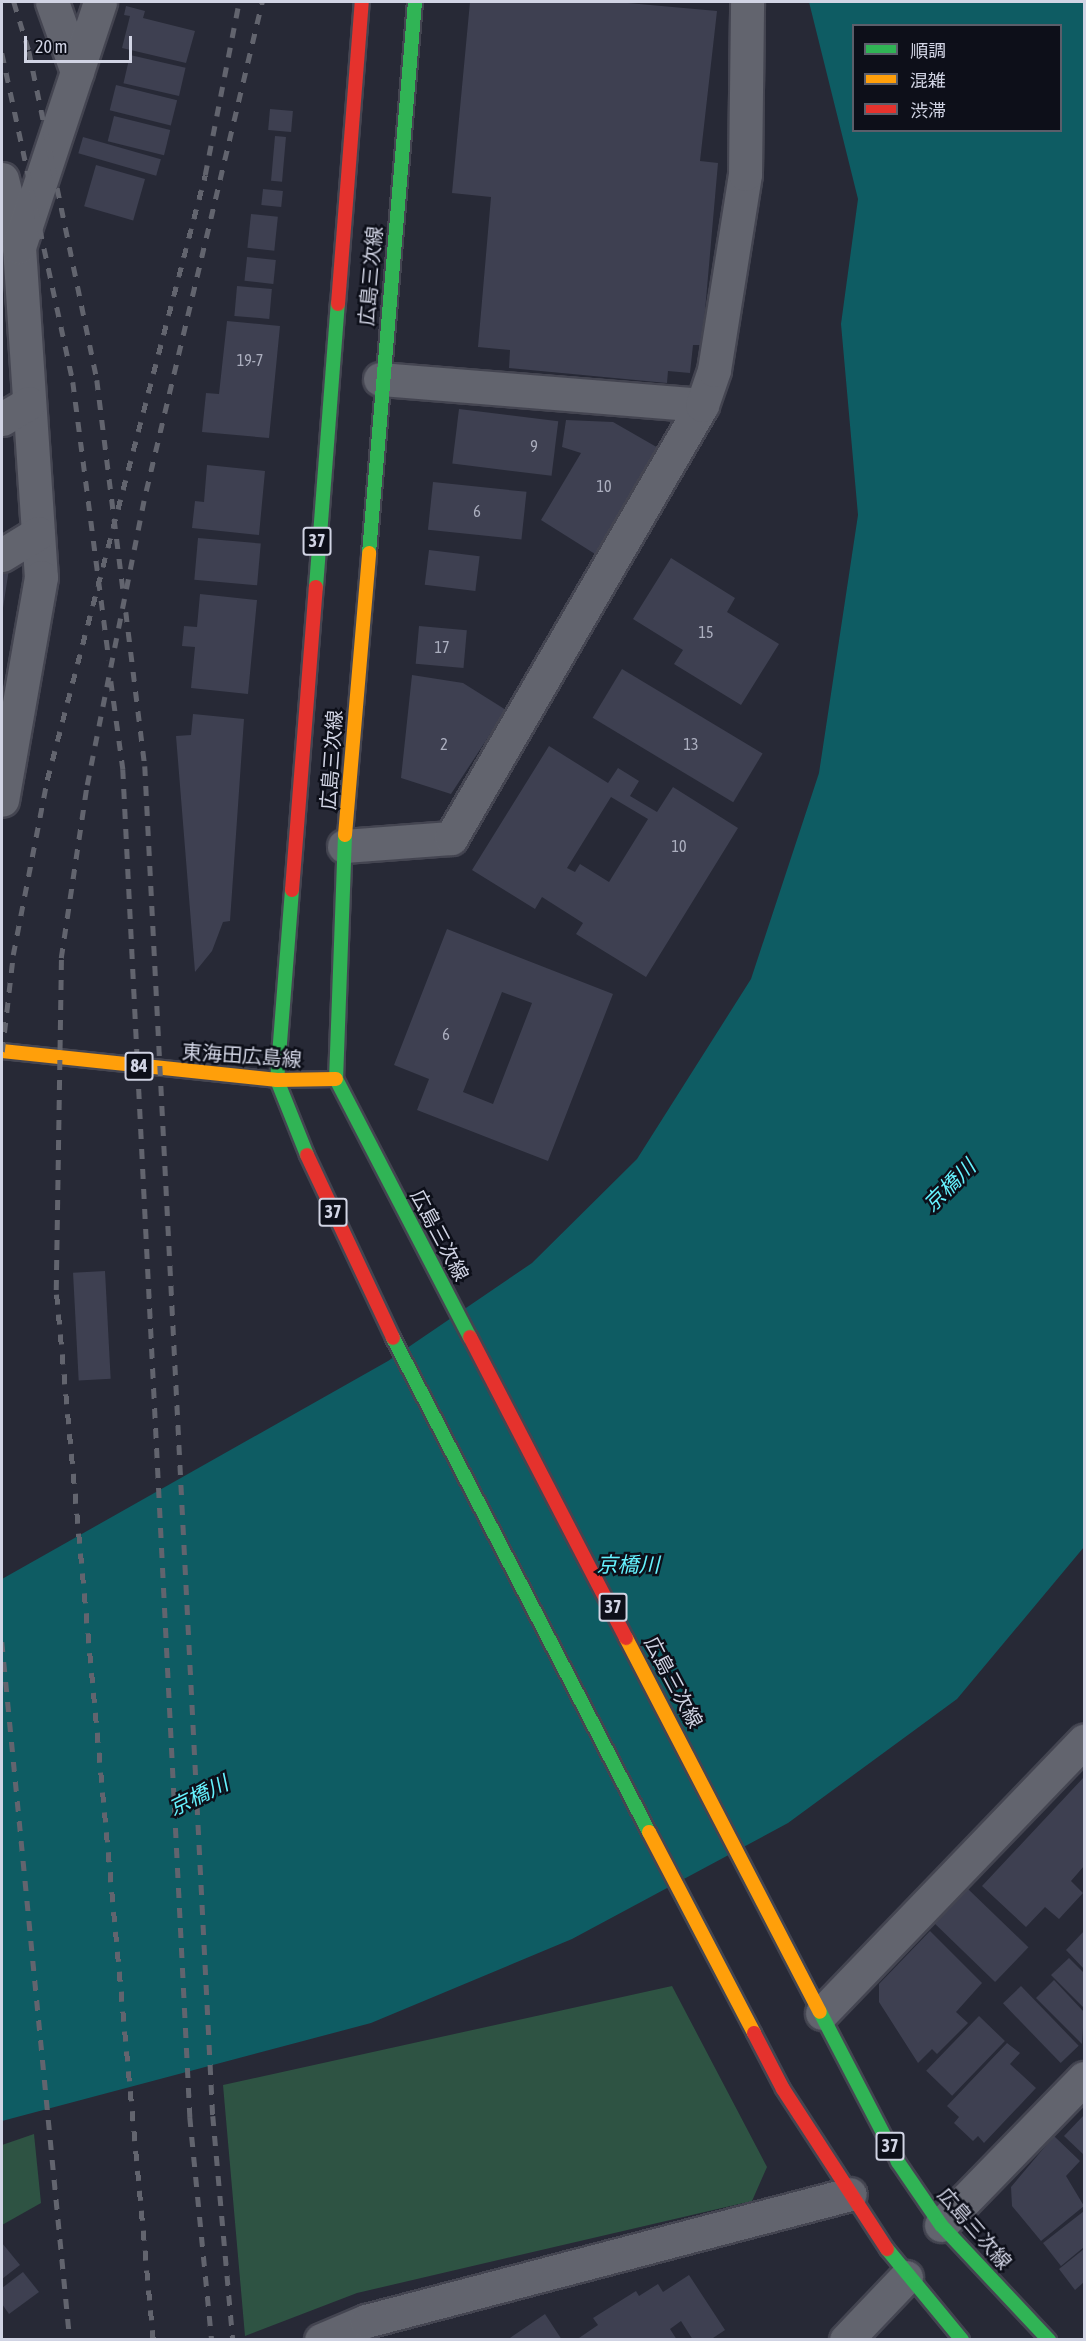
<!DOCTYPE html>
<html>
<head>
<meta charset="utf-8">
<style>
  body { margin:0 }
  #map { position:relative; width:1086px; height:2341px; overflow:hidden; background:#272936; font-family:"Asap Condensed","Noto Sans JP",sans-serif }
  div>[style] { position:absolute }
  .green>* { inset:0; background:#2e5343 }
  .water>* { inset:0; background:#0e5c63 }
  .building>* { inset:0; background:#3e4051; transform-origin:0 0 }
  .roads { filter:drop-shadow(2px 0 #444551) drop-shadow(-2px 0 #444551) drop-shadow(0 2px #444551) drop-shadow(0 -2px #444551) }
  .street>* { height:33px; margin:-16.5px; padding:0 16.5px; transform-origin:16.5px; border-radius:16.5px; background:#62646e }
  .fast>* { height:14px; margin:-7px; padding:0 7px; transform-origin:7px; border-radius:7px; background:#30b455 }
  .slow>* { height:14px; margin:-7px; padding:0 7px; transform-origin:7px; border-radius:7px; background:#ff9f0a }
  .jam>* { height:14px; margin:-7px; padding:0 7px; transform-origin:7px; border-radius:7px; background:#e5322d }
  .rail>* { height:4.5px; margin-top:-2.25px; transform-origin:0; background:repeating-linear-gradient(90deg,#62646e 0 10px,transparent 0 20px) }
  span { translate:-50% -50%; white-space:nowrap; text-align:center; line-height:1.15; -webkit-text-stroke:5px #0d0f19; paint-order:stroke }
  .number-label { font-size:16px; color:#acafbf }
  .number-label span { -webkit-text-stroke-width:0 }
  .shield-label span { padding:2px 4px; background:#0d0f19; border:2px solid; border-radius:4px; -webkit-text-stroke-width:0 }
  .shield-label { font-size:18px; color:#d1d4e4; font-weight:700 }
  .street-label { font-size:20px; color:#d1d4e4 }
  .water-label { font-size:21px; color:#66f3ff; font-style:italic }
  .frame { position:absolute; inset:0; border:3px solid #d1d4e4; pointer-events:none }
  .legend { position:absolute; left:852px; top:24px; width:210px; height:108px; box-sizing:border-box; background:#0d0f19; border:2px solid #5b5e6a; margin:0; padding:8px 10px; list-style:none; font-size:18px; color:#d1d4e4 }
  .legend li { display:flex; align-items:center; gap:12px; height:30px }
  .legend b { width:30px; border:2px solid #5b5e6a }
  .scale { position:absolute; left:24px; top:36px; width:108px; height:27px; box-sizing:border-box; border:3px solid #d1d4e4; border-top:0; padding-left:8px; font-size:18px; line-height:21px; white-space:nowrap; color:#d1d4e4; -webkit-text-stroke:4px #0d0f19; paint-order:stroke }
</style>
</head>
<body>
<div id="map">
  <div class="green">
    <i style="clip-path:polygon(672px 1986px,767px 2167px,752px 2201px,357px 2293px,245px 2336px,223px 2085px)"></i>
    <i style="clip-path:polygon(34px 2134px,41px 2203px,2px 2225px,2px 2145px)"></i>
  </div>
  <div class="water">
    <i style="clip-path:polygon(evenodd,809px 2px,1084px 2px,1084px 1547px,957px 1699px,788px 1823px,572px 1939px,371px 2023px,2px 2121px,2px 1579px,388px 1361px,532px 1263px,637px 1159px,751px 979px,819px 773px,858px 515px,841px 324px,858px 199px,809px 2px,854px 26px,1060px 26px,1060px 130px,854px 130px,854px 26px)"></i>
  </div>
  <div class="building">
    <i style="clip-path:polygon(470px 2px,617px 2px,717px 11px,700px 161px,718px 163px,702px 345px,693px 345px,690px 373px,668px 371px,667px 383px,509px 368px,510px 350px,478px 347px,491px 197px,452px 193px)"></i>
    <i style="clip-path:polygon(126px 6px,145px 11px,143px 18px,195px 31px,186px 63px,122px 48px,130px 16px,124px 15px)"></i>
    <i style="left:130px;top:55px;width:57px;height:29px;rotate:13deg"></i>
    <i style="left:116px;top:85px;width:63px;height:26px;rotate:14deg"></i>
    <i style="left:270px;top:109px;width:23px;height:21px;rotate:5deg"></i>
    <i style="left:114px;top:116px;width:58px;height:26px;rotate:14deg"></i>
    <i style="left:275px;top:136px;width:11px;height:45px;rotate:5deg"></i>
    <i style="left:83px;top:137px;width:81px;height:17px;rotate:16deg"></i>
    <i style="left:96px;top:165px;width:51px;height:43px;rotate:16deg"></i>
    <i style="left:263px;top:189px;width:20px;height:16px;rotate:6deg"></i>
    <i style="left:251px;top:214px;width:27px;height:34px;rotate:6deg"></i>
    <i style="left:247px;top:257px;width:29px;height:24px;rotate:6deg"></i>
    <i style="left:237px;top:286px;width:35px;height:30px;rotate:5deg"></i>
    <i style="clip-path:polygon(227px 321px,280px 326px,269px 438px,202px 432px,206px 393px,219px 394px)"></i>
    <i style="left:459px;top:409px;width:100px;height:55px;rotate:7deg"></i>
    <i style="clip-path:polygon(566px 420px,613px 422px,667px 453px,603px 559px,541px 520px,581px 453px,562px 447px)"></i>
    <i style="clip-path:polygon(207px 465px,265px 471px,259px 535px,192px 528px,195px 501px,204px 502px)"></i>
    <i style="left:433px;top:482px;width:94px;height:48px;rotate:6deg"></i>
    <i style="left:198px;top:538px;width:63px;height:42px;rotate:5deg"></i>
    <i style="left:429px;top:550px;width:51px;height:35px;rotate:7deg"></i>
    <i style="clip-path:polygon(671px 558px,735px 598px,727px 612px,779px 644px,741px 705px,674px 664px,683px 650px,633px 619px)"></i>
    <i style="clip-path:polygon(9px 569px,3px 608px,2px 608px,2px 573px)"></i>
    <i style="clip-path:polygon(200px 594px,257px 600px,248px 694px,191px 688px,195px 647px,182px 646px,184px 626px,197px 627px)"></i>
    <i style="left:419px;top:626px;width:48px;height:38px;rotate:5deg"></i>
    <i style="left:622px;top:669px;width:164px;height:57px;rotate:31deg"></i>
    <i style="clip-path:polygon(412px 675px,463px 683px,506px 710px,451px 794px,401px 778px)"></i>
    <i style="clip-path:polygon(193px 714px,244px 719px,230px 921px,223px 922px,212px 951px,195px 972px,176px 736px,191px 735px)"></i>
    <i style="clip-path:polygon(evenodd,549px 746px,608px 783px,618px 768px,639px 781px,630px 796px,657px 812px,673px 787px,738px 828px,646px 977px,576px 934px,583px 923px,542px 897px,535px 909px,472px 870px,549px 746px,611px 797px,648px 819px,609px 882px,580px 864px,575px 872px,567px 868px,611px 797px)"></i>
    <i style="clip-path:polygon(evenodd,447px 929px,613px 994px,548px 1161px,417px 1110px,429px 1079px,394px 1065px,447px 929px,502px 992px,532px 1003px,493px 1104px,463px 1092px,502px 992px)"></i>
    <i style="left:105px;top:1271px;width:108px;height:32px;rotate:87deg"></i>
    <i style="clip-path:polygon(1084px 1777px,1084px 1866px,1071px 1881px,1083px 1893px,1059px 1919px,1045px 1907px,1026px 1927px,982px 1886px)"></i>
    <i style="left:968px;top:1889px;width:84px;height:48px;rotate:44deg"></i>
    <i style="clip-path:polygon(930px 1931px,982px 1983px,956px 2012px,968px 2023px,937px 2054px,932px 2049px,918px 2063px,879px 2002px,879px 1984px)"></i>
    <i style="clip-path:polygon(1084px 1931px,1084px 1969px,1066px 1950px)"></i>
    <i style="clip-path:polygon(1069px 1958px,1084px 1973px,1084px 2008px,1051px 1975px)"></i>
    <i style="clip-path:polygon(1054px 1980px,1084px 2012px,1082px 2044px,1036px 1998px)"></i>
    <i style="left:1021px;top:1986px;width:83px;height:25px;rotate:46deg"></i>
    <i style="left:979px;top:2016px;width:36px;height:76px;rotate:44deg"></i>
    <i style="clip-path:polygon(1007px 2043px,1020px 2053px,1010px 2064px,1036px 2088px,984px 2143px,978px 2136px,973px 2141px,954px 2123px,959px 2117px,947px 2106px)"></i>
    <i style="clip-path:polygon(1084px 2115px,1084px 2155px,1064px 2136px)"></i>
    <i style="clip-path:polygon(1054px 2136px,1080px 2161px,1066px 2176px,1084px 2206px,1041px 2241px,1012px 2206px,1011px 2187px)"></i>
    <i style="clip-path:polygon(1084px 2211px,1084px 2247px,1061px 2266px,1043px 2243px)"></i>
    <i style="clip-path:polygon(2px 2243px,20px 2265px,2px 2279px)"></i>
    <i style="clip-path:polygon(1084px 2249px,1084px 2282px,1075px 2290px,1059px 2269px)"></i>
    <i style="clip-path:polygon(23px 2272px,39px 2292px,9px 2314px,2px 2304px,2px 2288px)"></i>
    <i style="clip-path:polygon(689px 2275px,725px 2330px,710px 2340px,693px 2340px,681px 2321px,670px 2329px,677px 2340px,579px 2338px,598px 2325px,593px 2318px,636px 2291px,639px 2296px,658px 2284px,663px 2292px)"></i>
    <i style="clip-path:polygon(545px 2314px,562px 2340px,507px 2340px)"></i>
  </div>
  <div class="roads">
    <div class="street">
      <i style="left:52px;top:2px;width:74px;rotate:70.3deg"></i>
      <i style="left:2px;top:179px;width:70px;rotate:76deg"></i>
      <i style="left:19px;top:247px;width:331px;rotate:86.2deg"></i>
      <i style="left:41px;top:577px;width:226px;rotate:99.9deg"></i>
      <i style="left:19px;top:247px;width:258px;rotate:-71.7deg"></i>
      <i style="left:380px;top:379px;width:323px;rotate:4.6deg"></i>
      <i style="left:2px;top:419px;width:31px;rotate:-31deg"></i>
      <i style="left:2px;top:555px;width:42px;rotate:-31.4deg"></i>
      <i style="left:344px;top:846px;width:107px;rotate:-4.3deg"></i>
      <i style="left:451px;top:838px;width:500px;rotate:-59.9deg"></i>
      <i style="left:702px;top:405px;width:37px;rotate:-71deg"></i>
      <i style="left:714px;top:370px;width:198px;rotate:-81deg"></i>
      <i style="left:745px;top:174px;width:172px;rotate:-89.3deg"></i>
      <i style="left:822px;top:2013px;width:378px;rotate:-46.1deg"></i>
      <i style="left:941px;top:2225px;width:205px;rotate:-45.8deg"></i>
      <i style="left:321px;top:2340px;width:49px;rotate:-22.9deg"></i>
      <i style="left:366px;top:2321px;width:500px;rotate:-14.7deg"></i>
      <i style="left:846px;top:2340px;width:87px;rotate:-46.4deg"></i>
    </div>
    <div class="fast">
      <i style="left:369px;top:553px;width:553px;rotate:-85.23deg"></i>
      <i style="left:316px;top:587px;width:284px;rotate:-85.6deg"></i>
      <i style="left:345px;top:835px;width:244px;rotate:92.1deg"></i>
      <i style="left:336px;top:1079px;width:291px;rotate:62.6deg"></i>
      <i style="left:292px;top:890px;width:191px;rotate:94.5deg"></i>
      <i style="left:277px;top:1080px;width:81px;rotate:68.2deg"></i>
      <i style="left:393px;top:1338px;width:556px;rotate:62.61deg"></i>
      <i style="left:820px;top:2012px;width:169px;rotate:62.5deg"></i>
      <i style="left:898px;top:2162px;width:76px;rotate:55.7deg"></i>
      <i style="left:941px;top:2225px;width:158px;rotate:46.8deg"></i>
      <i style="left:887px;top:2249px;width:118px;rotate:50.5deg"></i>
    </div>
    <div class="slow">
      <i style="left:345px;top:835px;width:283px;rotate:-85.1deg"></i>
      <i style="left:2px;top:1051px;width:277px;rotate:6deg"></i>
      <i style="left:277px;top:1080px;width:59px;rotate:-1deg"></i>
      <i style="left:626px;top:1638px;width:421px;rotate:62.6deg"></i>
      <i style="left:649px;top:1832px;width:227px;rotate:62.4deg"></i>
    </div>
    <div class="jam">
      <i style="left:338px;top:304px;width:303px;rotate:-85.5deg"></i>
      <i style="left:292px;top:890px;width:304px;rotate:-85.5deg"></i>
      <i style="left:307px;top:1155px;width:202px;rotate:64.8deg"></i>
      <i style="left:470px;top:1337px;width:339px;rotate:62.6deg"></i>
      <i style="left:754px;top:2033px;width:63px;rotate:62.6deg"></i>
      <i style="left:783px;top:2089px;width:191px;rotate:57deg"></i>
    </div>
  </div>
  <div class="rail">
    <i style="left:14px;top:2px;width:51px;rotate:73deg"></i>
    <i style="left:29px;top:51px;width:336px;rotate:78.3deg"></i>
    <i style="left:97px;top:380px;width:210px;rotate:82.9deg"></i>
    <i style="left:2px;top:53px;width:337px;rotate:77.8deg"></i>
    <i style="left:73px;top:382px;width:280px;rotate:82.6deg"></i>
    <i style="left:126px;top:612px;width:155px;rotate:83deg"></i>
    <i style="left:145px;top:766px;width:1352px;rotate:87.12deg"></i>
    <i style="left:213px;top:2116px;width:225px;rotate:84.9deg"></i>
    <i style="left:111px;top:681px;width:89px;rotate:82.2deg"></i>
    <i style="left:123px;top:769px;width:1350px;rotate:87.15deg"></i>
    <i style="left:190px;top:2117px;width:224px;rotate:84.4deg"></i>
    <i style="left:2px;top:1052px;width:98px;rotate:-83.5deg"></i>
    <i style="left:13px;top:955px;width:178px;rotate:-79deg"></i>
    <i style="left:47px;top:780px;width:625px;rotate:-75.36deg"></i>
    <i style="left:205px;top:175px;width:176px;rotate:-78.9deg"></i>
    <i style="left:2px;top:1642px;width:701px;rotate:84.44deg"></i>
    <i style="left:153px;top:2340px;width:1054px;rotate:-95.28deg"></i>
    <i style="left:56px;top:1290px;width:332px;rotate:-89.1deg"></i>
    <i style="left:61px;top:958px;width:175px;rotate:-81.5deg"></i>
    <i style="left:87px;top:785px;width:300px;rotate:-78.7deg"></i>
    <i style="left:146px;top:491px;width:503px;rotate:-76.66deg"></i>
  </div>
  <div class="number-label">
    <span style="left:250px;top:360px">19-7</span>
    <span style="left:534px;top:446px">9</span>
    <span style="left:604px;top:486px">10</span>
    <span style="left:477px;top:511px">6</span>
    <span style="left:706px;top:632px">15</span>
    <span style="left:442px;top:647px">17</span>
    <span style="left:444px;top:744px">2</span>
    <span style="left:691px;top:744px">13</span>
    <span style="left:679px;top:846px">10</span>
    <span style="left:446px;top:1034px">6</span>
  </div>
  <div class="shield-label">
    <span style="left:317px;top:541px">37</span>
    <span style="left:139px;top:1066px">84</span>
    <span style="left:333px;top:1212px">37</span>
    <span style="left:613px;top:1607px">37</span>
    <span style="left:890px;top:2146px">37</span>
  </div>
  <div class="street-label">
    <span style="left:370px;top:276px;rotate:-85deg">広島三次線</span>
    <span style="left:331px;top:760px;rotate:-86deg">広島三次線</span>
    <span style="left:242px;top:1055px;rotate:4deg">東海田広島線</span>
    <span style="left:440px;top:1235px;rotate:62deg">広島三次線</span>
    <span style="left:674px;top:1682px;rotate:62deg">広島三次線</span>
    <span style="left:975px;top:2228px;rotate:49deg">広島三次線</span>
  </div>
  <div class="water-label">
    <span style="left:949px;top:1185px;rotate:-45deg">京橋川</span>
    <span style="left:628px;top:1564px">京橋川</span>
    <span style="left:198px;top:1795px;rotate:-26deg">京橋川</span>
  </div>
  <div class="frame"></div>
  <ul class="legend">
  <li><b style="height:8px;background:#30b455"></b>順調</li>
  <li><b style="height:8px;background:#ff9f0a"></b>混雑</li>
  <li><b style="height:8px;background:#e5322d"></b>渋滞</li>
  </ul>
  <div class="scale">20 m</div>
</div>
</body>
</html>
